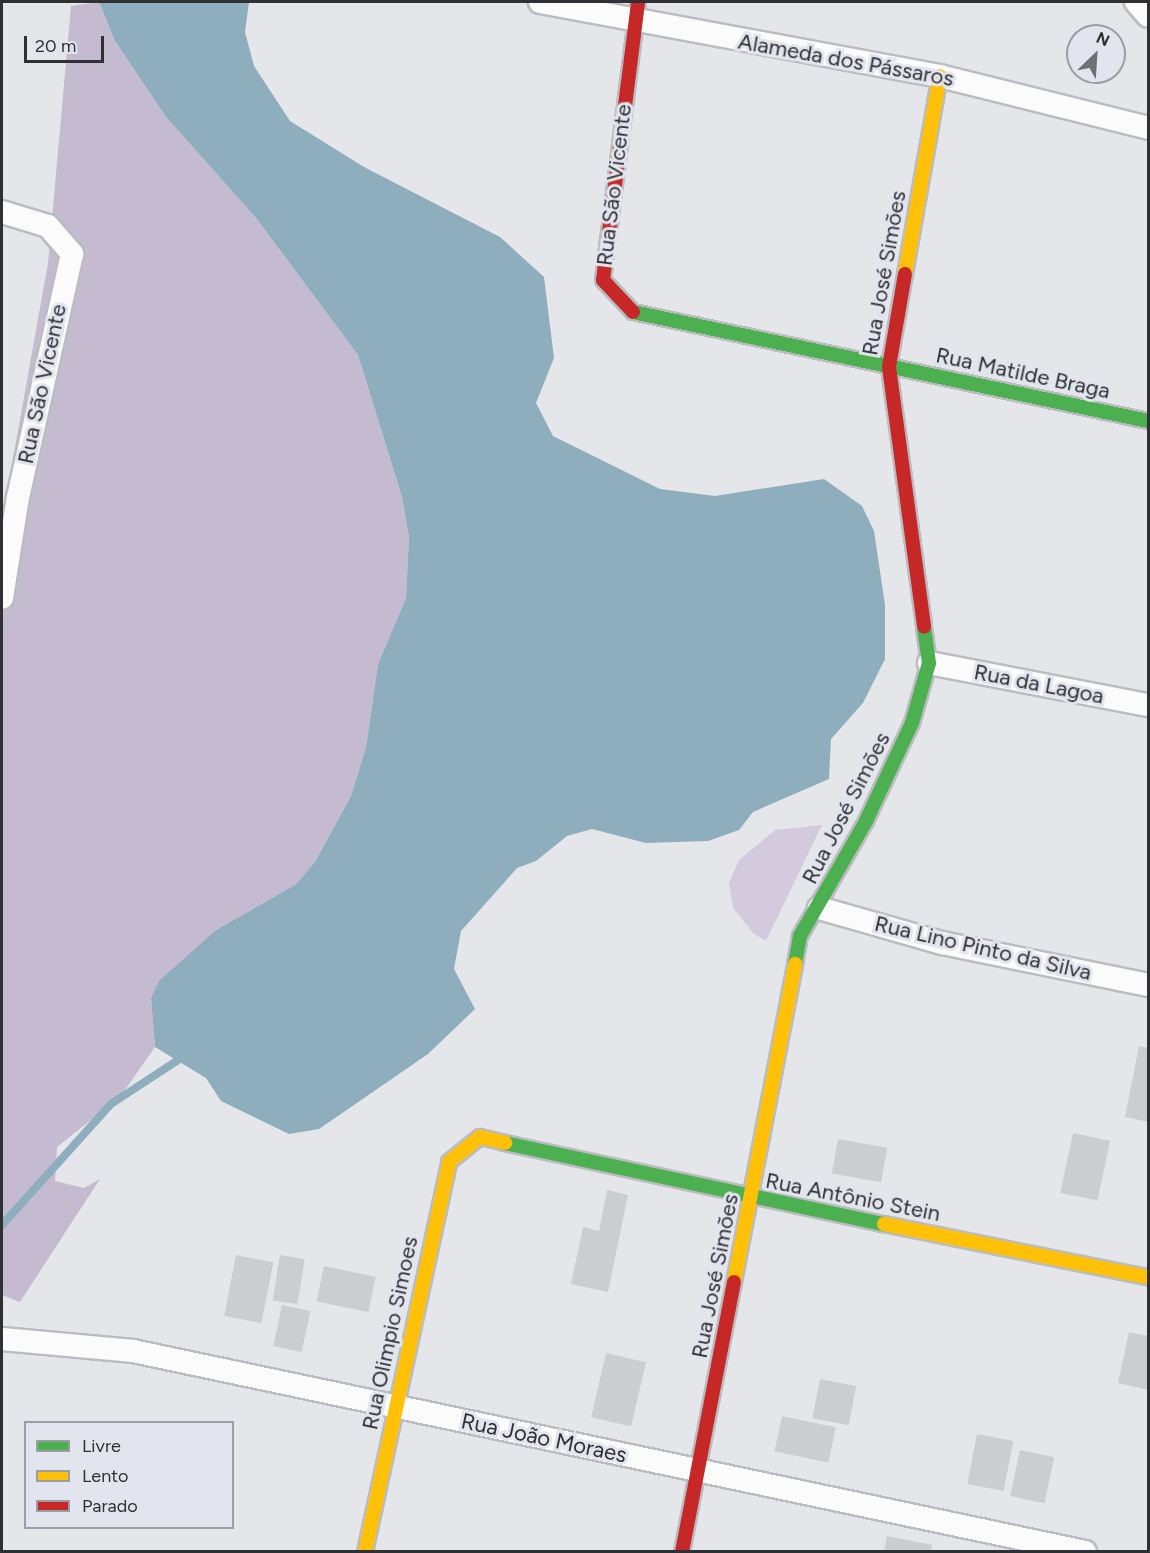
<!DOCTYPE html>
<html>
<head>
<meta charset="utf-8">
<style>
  body { margin:0 }
  #map { position:relative; width:1150px; height:1553px; overflow:hidden; background:#e5e6ea; font-family:Figtree,sans-serif }
  div>[style] { position:absolute }
  .green>* { inset:0; background:#d3cade }
  .forest>* { inset:0; background:#c5bbd0 }
  .water>* { inset:0; background:#8faebd }
  .stream>* { height:8px; margin:-4px; padding:0 4px; transform-origin:4px; border-radius:4px; background:#8faebd }
  .building>* { inset:0; background:#cccdd1; transform-origin:0 0 }
  .roads { filter:drop-shadow(2px 0 #bbbcc0) drop-shadow(-2px 0 #bbbcc0) drop-shadow(0 2px #bbbcc0) drop-shadow(0 -2px #bbbcc0) }
  .street>* { height:22px; margin:-11px; padding:0 11px; transform-origin:11px; border-radius:11px; background:#fbfbfc }
  .fast>* { height:14px; margin:-7px; padding:0 7px; transform-origin:7px; border-radius:7px; background:#4caf50 }
  .slow>* { height:14px; margin:-7px; padding:0 7px; transform-origin:7px; border-radius:7px; background:#ffc107 }
  .jam>* { height:14px; margin:-7px; padding:0 7px; transform-origin:7px; border-radius:7px; background:#c62828 }
  span { translate:-50% -50%; white-space:nowrap; text-align:center; line-height:1.15; -webkit-text-stroke:6px #e2e5ed; paint-order:stroke }
  .street-label { font-size:22px; color:#2f3033 }
  .frame { position:absolute; inset:0; border:3px solid #2f3033; pointer-events:none }
  .legend { position:absolute; left:24px; top:1421px; width:210px; height:108px; box-sizing:border-box; background:#e2e5ed; border:2px solid #9a9da3; margin:0; padding:8px 10px; list-style:none; font-size:18px; color:#2f3033 }
  .legend li { display:flex; align-items:center; gap:12px; height:30px }
  .legend b { width:30px; border:2px solid #9a9da3 }
  .north { position:absolute; left:1066px; top:24px; width:60px; height:60px; box-sizing:border-box; background:#e2e5ed; border:2px solid #9a9da3; border-radius:50%; rotate:25deg; font-size:16px; font-weight:700; line-height:24px; text-align:center; color:#2f3033 }
  .north::after { content:''; display:block; margin:auto; width:21px; height:27px; background:#6f7073; clip-path:polygon(50% 0,100% 100%,50% 72%,0 100%) }
  .scale { position:absolute; left:24px; top:36px; width:80px; height:27px; box-sizing:border-box; border:3px solid #2f3033; border-top:0; padding-left:8px; font-size:18px; line-height:21px; white-space:nowrap; color:#2f3033; -webkit-text-stroke:4px #e2e5ed; paint-order:stroke }
</style>
</head>
<body>
<div id="map">
  <div class="green">
    <i style="clip-path:polygon(822px 825px,766px 941px,754px 934px,733px 908px,729px 883px,739px 860px,775px 830px)"></i>
  </div>
  <div class="forest">
    <i style="clip-path:polygon(99px 2px,115px 41px,166px 117px,256px 218px,358px 355px,402px 497px,409px 537px,406px 598px,378px 664px,366px 747px,351px 796px,315px 862px,295px 885px,216px 930px,151px 998px,155px 1047px,120px 1097px,57px 1147px,55px 1181px,84px 1188px,100px 1179px,20px 1302px,2px 1295px,2px 520px,48px 263px,71px 6px)"></i>
  </div>
  <div class="water">
    <i style="clip-path:polygon(99px 2px,249px 2px,245px 32px,254px 66px,290px 121px,364px 167px,500px 237px,544px 277px,554px 358px,536px 403px,553px 436px,660px 489px,715px 496px,824px 479px,862px 506px,874px 531px,885px 605px,885px 659px,863px 703px,831px 739px,829px 779px,753px 812px,739px 830px,708px 841px,646px 843px,592px 829px,567px 836px,536px 861px,517px 868px,461px 931px,454px 969px,475px 1009px,428px 1054px,319px 1129px,289px 1134px,221px 1101px,206px 1078px,155px 1047px,151px 998px,159px 981px,216px 930px,295px 885px,315px 862px,351px 796px,366px 747px,378px 664px,406px 598px,409px 537px,402px 497px,358px 355px,256px 218px,166px 117px,115px 41px)"></i>
  </div>
  <div class="stream">
    <i style="left:2px;top:1225px;width:163px;rotate:-48deg"></i>
    <i style="left:111px;top:1104px;width:90px;rotate:-33.2deg"></i>
  </div>
  <div class="building">
    <i style="clip-path:polygon(1139px 1046px,1148px 1048px,1148px 1122px,1125px 1117px)"></i>
    <i style="left:1073px;top:1133px;width:38px;height:61px;rotate:12deg"></i>
    <i style="left:838px;top:1139px;width:50px;height:35px;rotate:10deg"></i>
    <i style="clip-path:polygon(607px 1190px,628px 1195px,608px 1292px,571px 1284px,583px 1227px,599px 1231px)"></i>
    <i style="left:236px;top:1255px;width:38px;height:62px;rotate:11deg"></i>
    <i style="left:280px;top:1255px;width:25px;height:46px;rotate:9deg"></i>
    <i style="left:324px;top:1266px;width:53px;height:36px;rotate:12deg"></i>
    <i style="left:282px;top:1305px;width:29px;height:42px;rotate:12deg"></i>
    <i style="clip-path:polygon(1129px 1332px,1148px 1336px,1148px 1390px,1118px 1383px)"></i>
    <i style="left:606px;top:1353px;width:41px;height:66px;rotate:13deg"></i>
    <i style="left:820px;top:1379px;width:37px;height:40px;rotate:11deg"></i>
    <i style="left:782px;top:1416px;width:55px;height:36px;rotate:12deg"></i>
    <i style="left:977px;top:1434px;width:37px;height:51px;rotate:11deg"></i>
    <i style="left:1020px;top:1450px;width:35px;height:47px;rotate:12deg"></i>
    <i style="clip-path:polygon(887px 1536px,932px 1545px,931px 1552px,884px 1552px)"></i>
  </div>
  <div class="roads">
    <div class="street">
      <i style="left:540px;top:2px;width:407px;rotate:10.5deg"></i>
      <i style="left:940px;top:76px;width:214px;rotate:14deg"></i>
      <i style="left:1136px;top:2px;width:18px;rotate:49deg"></i>
      <i style="left:2px;top:212px;width:48px;rotate:16.9deg"></i>
      <i style="left:48px;top:226px;width:37px;rotate:49deg"></i>
      <i style="left:72px;top:254px;width:249px;rotate:102.5deg"></i>
      <i style="left:18px;top:497px;width:102px;rotate:99deg"></i>
      <i style="left:929px;top:663px;width:223px;rotate:10.9deg"></i>
      <i style="left:819px;top:908px;width:128px;rotate:15.9deg"></i>
      <i style="left:942px;top:943px;width:210px;rotate:11.5deg"></i>
      <i style="left:2px;top:1339px;width:132px;rotate:5.2deg"></i>
      <i style="left:133px;top:1351px;width:973px;rotate:11.92deg"></i>
    </div>
    <div class="fast">
      <i style="left:633px;top:312px;width:526px;rotate:11.95deg"></i>
      <i style="left:795px;top:964px;width:28px;rotate:-80deg"></i>
      <i style="left:800px;top:936px;width:133px;rotate:-60.1deg"></i>
      <i style="left:866px;top:821px;width:108px;rotate:-64.9deg"></i>
      <i style="left:912px;top:723px;width:62px;rotate:-74.2deg"></i>
      <i style="left:929px;top:663px;width:36px;rotate:-98deg"></i>
      <i style="left:505px;top:1143px;width:388px;rotate:12.1deg"></i>
    </div>
    <div class="slow">
      <i style="left:905px;top:274px;width:201px;rotate:-80deg"></i>
      <i style="left:884px;top:1224px;width:269px;rotate:11.4deg"></i>
      <i style="left:734px;top:1282px;width:324px;rotate:-79.1deg"></i>
      <i style="left:365px;top:1552px;width:399px;rotate:-77.8deg"></i>
      <i style="left:449px;top:1162px;width:40px;rotate:-39deg"></i>
      <i style="left:480px;top:1137px;width:26px;rotate:13deg"></i>
    </div>
    <div class="jam">
      <i style="left:905px;top:274px;width:94px;rotate:99.8deg"></i>
      <i style="left:889px;top:367px;width:262px;rotate:82.3deg"></i>
      <i style="left:633px;top:312px;width:44px;rotate:-133.2deg"></i>
      <i style="left:603px;top:280px;width:280px;rotate:-82.8deg"></i>
      <i style="left:682px;top:1552px;width:275px;rotate:-79.1deg"></i>
    </div>
  </div>
  <div class="street-label">
    <span style="left:846px;top:60px;rotate:10deg">Alameda dos Pássaros</span>
    <span style="left:614px;top:185px;rotate:-83deg">Rua São Vicente</span>
    <span style="left:884px;top:273px;rotate:-80deg">Rua José Simões</span>
    <span style="left:1023px;top:373px;rotate:12deg">Rua Matilde Braga</span>
    <span style="left:42px;top:384px;rotate:-78deg">Rua São Vicente</span>
    <span style="left:1039px;top:684px;rotate:11deg">Rua da Lagoa</span>
    <span style="left:846px;top:808px;rotate:-63deg">Rua José Simões</span>
    <span style="left:983px;top:948px;rotate:13deg">Rua Lino Pinto da Silva</span>
    <span style="left:853px;top:1197px;rotate:11deg">Rua Antônio Stein</span>
    <span style="left:715px;top:1276px;rotate:-79deg">Rua José Simões</span>
    <span style="left:390px;top:1333px;rotate:-78deg">Rua Olimpio Simoes</span>
    <span style="left:544px;top:1438px;rotate:12deg">Rua João Moraes</span>
  </div>
  <div class="frame"></div>
  <ul class="legend">
  <li><b style="height:8px;background:#4caf50"></b>Livre</li>
  <li><b style="height:8px;background:#ffc107"></b>Lento</li>
  <li><b style="height:8px;background:#c62828"></b>Parado</li>
  </ul>
  <div class="north">N</div>
  <div class="scale">20 m</div>
</div>
</body>
</html>
